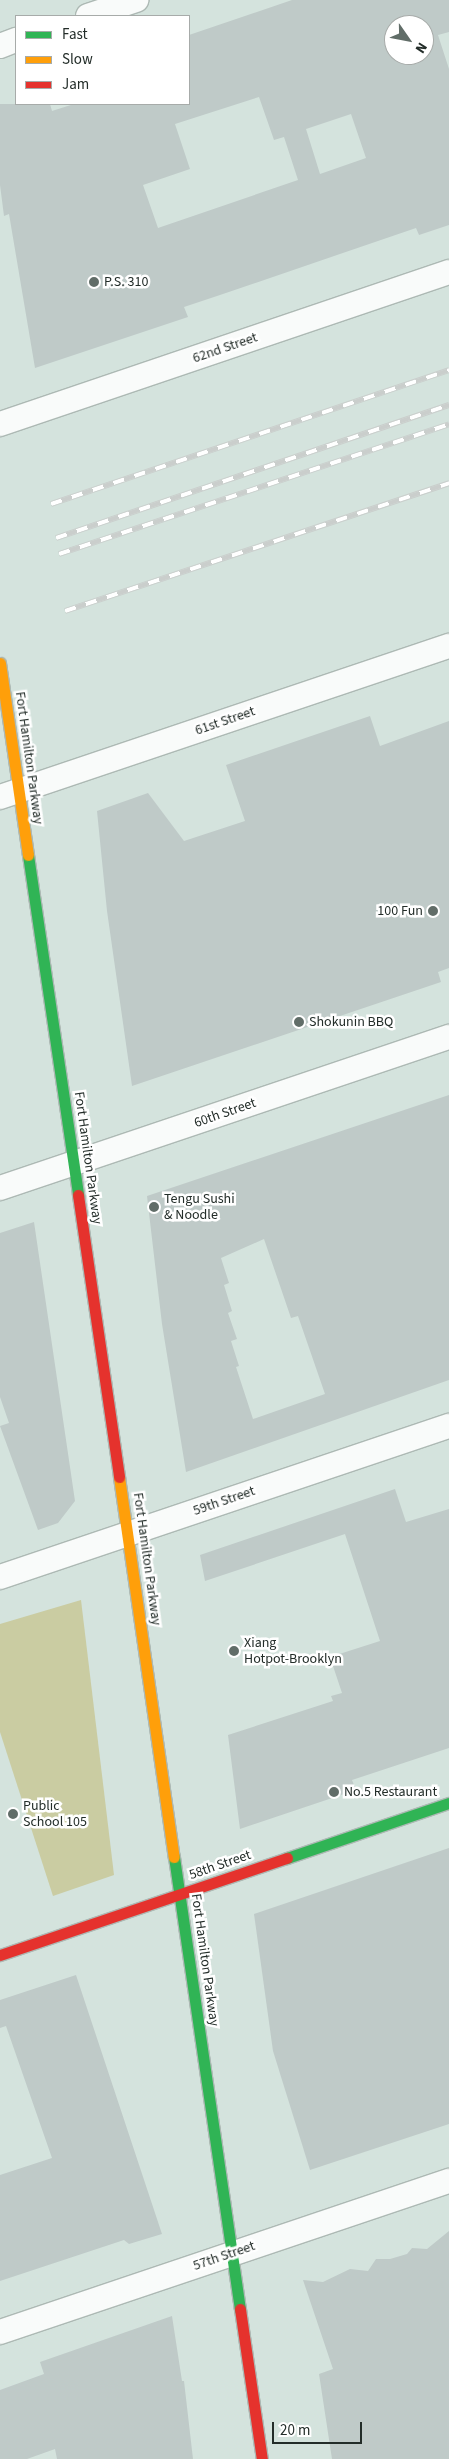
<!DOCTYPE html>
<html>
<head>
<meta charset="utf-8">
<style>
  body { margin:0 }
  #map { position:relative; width:449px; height:2459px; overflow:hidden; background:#d4e3dd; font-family:"Source Sans 3",sans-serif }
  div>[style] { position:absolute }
  .green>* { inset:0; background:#cacca2 }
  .building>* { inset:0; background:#bfcac8 }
  .roads { filter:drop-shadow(1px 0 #adb9b4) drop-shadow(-1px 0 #adb9b4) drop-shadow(0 1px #adb9b4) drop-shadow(0 -1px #adb9b4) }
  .street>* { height:24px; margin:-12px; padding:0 12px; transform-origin:12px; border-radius:12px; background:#f9fbfa }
  .fast>* { height:11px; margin:-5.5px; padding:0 5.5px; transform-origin:5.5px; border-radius:5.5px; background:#30b455 }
  .slow>* { height:11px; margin:-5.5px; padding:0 5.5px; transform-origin:5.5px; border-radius:5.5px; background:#ff9f0a }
  .jam>* { height:11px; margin:-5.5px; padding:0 5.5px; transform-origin:5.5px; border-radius:5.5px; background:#e5322d }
  .rail>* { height:5.5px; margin-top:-2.75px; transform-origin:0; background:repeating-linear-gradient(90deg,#fff 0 11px,#cacecc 0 22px); box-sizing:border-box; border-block:1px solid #cacecc }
  .dots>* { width:14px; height:14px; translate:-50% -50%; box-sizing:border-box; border:2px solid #fff; border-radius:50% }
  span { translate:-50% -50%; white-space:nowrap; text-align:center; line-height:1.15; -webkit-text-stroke:5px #fff; paint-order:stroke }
  .poi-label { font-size:14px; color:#232d29 }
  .left { translate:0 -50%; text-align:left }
  .right { translate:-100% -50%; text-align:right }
  .street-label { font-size:14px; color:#232d29 }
  .legend { position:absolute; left:15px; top:15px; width:175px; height:90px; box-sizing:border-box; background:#fff; border:1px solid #a7aba9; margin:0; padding:6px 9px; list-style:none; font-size:15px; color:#232d29 }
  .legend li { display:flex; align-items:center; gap:10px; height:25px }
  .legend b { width:25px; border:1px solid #a7aba9 }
  .north { position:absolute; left:384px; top:15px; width:50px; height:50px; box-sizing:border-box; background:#fff; border:1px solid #a7aba9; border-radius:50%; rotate:123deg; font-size:14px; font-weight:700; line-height:20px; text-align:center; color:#232d29 }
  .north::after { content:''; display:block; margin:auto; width:18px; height:22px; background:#616d68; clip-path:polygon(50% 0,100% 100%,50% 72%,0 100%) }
  .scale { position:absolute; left:272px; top:2422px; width:90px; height:22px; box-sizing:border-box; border:2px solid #232d29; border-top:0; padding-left:6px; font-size:15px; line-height:18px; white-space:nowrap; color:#232d29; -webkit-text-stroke:4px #fff; paint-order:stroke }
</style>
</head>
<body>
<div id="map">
  <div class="green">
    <i style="clip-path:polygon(81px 1600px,114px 1875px,53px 1896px,0 1732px,0 1624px)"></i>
  </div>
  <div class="building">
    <i style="clip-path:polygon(evenodd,292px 0,449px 0,449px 32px,438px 35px,449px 69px,449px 225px,419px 235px,416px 228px,220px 295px,184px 307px,188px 317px,35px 368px,9px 214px,4px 216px,0 185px,0 104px,50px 104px,52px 111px,74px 104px,189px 104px,189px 35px,292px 0,394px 25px,424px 25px,424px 55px,394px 55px,394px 25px,292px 0,259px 97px,274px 140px,284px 137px,298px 180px,158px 228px,143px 185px,190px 169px,175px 124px,259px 97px,292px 0,351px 114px,366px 158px,320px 174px,306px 129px,351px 114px)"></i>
    <i style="clip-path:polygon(370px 716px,380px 746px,449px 721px,449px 968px,438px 972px,441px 982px,132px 1086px,107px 911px,97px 811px,148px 793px,184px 841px,245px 821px,226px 765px)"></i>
    <i style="clip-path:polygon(evenodd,449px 1095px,449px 1380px,186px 1472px,162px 1324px,147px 1196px,449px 1095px,264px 1239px,291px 1318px,298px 1316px,325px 1394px,253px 1419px,236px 1367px,239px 1366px,231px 1341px,237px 1339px,228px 1313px,232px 1311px,224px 1285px,229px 1283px,221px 1258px,264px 1239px)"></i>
    <i style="clip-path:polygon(34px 1222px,75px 1501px,58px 1523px,38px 1530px,0 1426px,9px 1423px,0 1397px,0 1233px)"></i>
    <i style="clip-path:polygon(395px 1489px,406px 1522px,449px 1509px,449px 1748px,352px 1780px,356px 1790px,240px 1829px,228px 1735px,333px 1701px,331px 1696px,342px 1693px,330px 1657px,380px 1641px,345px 1534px,205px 1581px,200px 1555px)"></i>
    <i style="clip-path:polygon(449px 1848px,449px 2124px,310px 2170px,273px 2051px,254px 1914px)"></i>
    <i style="clip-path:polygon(76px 1975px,162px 2234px,129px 2244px,124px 2240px,0 2281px,0 2175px,52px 2158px,6px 2026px,0 2028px,0 2000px)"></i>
    <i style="clip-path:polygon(449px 2231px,449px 2459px,332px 2459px,319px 2374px,333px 2369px,303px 2280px,323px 2282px,350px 2269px,368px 2271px,376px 2259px,390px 2259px,407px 2254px,412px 2248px,427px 2249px)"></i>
    <i style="clip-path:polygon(172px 2316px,182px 2381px,184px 2381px,193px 2459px,57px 2459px,55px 2449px,27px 2459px,0 2459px,0 2390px,44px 2374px,40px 2362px)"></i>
  </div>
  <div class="roads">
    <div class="street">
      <i style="left:88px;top:16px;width:51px;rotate:-18.4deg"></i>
      <i style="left:0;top:46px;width:17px;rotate:-21deg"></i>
      <i style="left:0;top:424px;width:474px;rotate:-18.7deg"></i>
      <i style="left:0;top:797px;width:474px;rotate:-18.6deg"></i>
      <i style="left:0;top:1188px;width:474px;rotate:-18.6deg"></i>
      <i style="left:0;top:1577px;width:474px;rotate:-18.6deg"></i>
      <i style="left:0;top:2332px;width:474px;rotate:-18.6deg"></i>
    </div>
    <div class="fast">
      <i style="left:28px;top:855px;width:344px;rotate:81.6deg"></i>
      <i style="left:174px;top:1857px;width:457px;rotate:81.7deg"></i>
      <i style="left:287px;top:1858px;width:171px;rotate:-18.8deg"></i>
    </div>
    <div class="slow">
      <i style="left:0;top:663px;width:194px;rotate:81.7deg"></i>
      <i style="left:119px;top:1477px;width:384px;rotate:81.8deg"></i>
    </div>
    <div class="jam">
      <i style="left:78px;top:1195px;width:285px;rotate:81.7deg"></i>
      <i style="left:0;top:1955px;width:303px;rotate:-18.7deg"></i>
      <i style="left:240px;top:2309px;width:152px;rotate:81.7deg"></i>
    </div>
  </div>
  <div class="rail">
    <i style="left:51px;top:504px;width:420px;rotate:-18.6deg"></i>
    <i style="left:56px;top:538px;width:415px;rotate:-18.7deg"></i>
    <i style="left:59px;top:554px;width:411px;rotate:-18.4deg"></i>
    <i style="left:65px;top:611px;width:405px;rotate:-18.4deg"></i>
  </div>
  <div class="dots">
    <i style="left:94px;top:282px;background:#616d68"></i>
    <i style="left:433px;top:911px;background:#616d68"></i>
    <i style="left:299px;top:1022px;background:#616d68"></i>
    <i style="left:154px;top:1207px;background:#616d68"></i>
    <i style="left:234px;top:1651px;background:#616d68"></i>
    <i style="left:334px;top:1792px;background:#616d68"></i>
    <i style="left:13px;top:1814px;background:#616d68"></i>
  </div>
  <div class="poi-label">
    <span class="left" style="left:104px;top:282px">P.S. 310</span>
    <span class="right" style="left:423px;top:911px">100 Fun</span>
    <span class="left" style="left:309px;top:1022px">Shokunin BBQ</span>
    <span class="left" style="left:164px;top:1207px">Tengu Sushi<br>&amp; Noodle</span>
    <span class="left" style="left:244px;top:1651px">Xiang<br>Hotpot-Brooklyn</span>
    <span class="left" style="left:344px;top:1792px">No.5 Restaurant</span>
    <span class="left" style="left:23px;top:1814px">Public<br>School 105</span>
  </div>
  <div class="street-label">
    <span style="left:225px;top:348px;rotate:-19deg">62nd Street</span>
    <span style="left:225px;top:721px;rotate:-19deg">61st Street</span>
    <span style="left:29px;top:758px;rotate:82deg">Fort Hamilton Parkway</span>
    <span style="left:225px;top:1113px;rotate:-19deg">60th Street</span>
    <span style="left:88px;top:1158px;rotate:82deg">Fort Hamilton Parkway</span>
    <span style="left:224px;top:1501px;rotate:-19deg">59th Street</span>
    <span style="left:147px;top:1559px;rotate:82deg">Fort Hamilton Parkway</span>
    <span style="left:220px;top:1865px;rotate:-19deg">58th Street</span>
    <span style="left:205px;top:1960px;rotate:82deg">Fort Hamilton Parkway</span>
    <span style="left:224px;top:2256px;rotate:-19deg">57th Street</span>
  </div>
  <ul class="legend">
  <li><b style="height:6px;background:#30b455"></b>Fast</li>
  <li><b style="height:6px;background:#ff9f0a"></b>Slow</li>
  <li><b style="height:6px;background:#e5322d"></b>Jam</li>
  </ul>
  <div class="north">N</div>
  <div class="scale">20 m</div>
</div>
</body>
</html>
